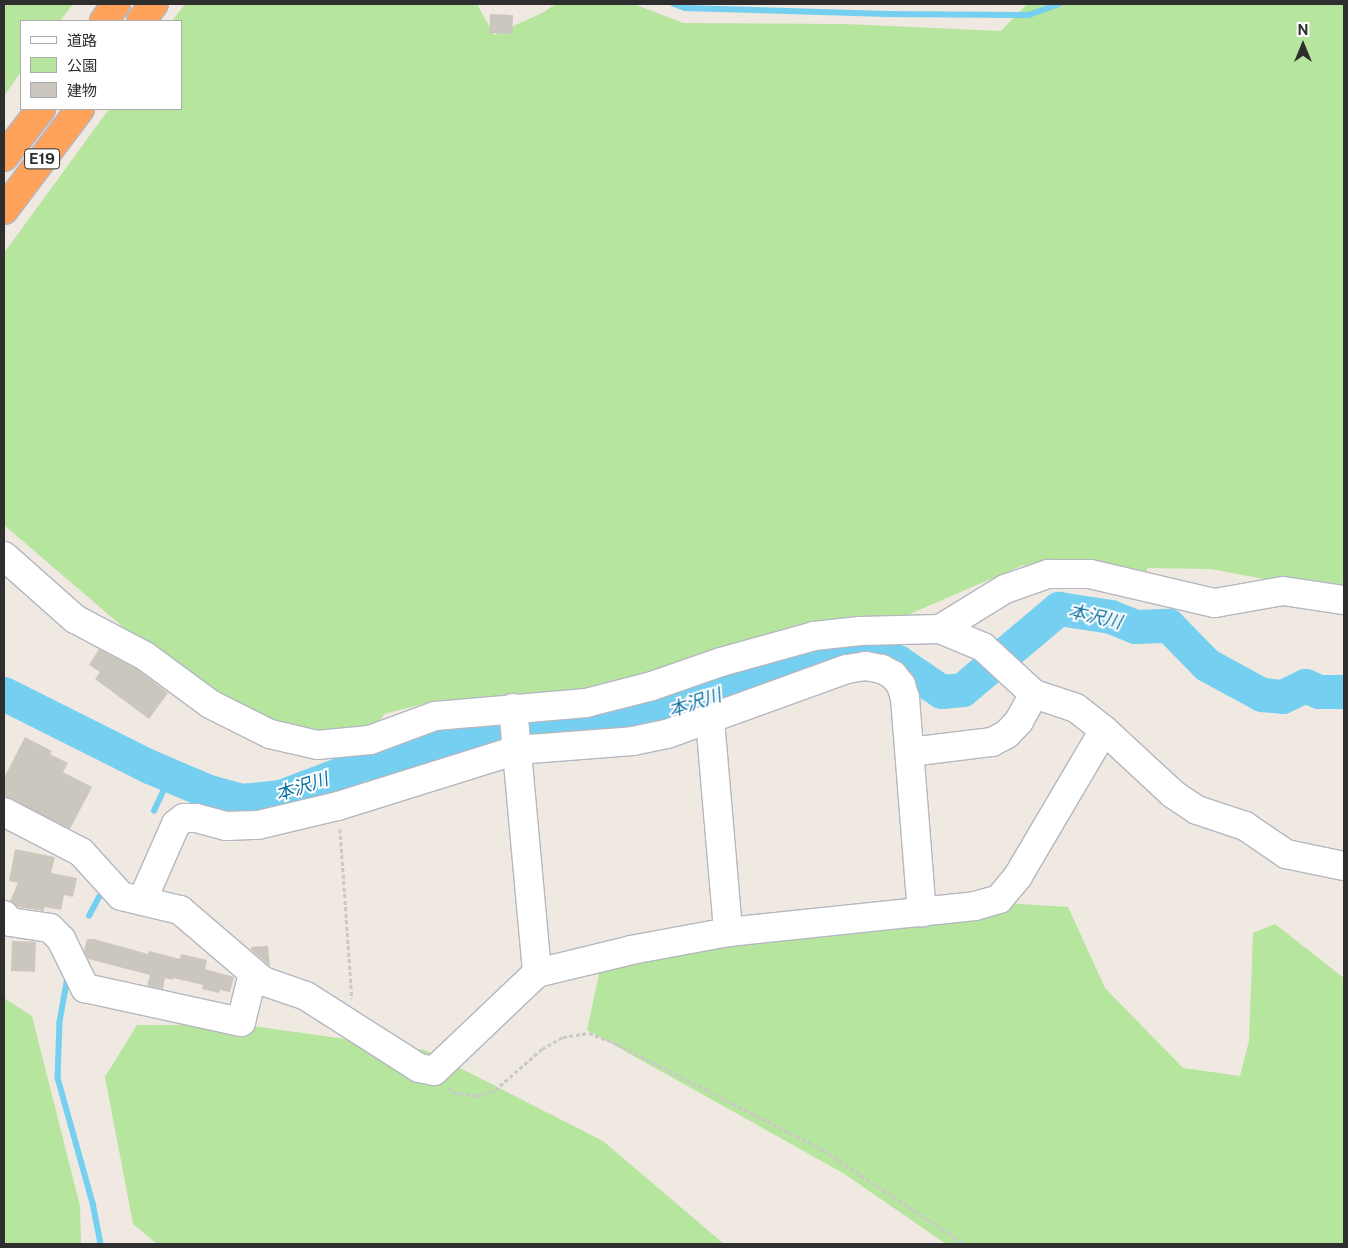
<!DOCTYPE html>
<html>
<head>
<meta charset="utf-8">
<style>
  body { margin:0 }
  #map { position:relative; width:1348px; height:1248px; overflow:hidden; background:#efe9e1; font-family:"Public Sans","Noto Sans JP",sans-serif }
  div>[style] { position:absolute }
  .green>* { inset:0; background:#b6e59e }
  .stream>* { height:5.5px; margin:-2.75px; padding:0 2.75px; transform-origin:2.75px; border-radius:2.75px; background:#75cff0 }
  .river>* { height:34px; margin:-17px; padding:0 17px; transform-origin:17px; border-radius:17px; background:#75cff0 }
  .building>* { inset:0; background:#cbc7bf; transform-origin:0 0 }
  .path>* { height:3px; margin-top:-1.5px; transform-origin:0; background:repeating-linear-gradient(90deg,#c9c9c9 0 4px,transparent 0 6.5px) }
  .roads { filter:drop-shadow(1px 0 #b4b7c1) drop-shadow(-1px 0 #b4b7c1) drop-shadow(0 1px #b4b7c1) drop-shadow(0 -1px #b4b7c1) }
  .minor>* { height:28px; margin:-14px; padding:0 14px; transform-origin:14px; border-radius:14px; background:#fff }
  .highway>* { height:28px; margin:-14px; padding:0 14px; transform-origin:14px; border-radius:14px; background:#ffa35c }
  span { translate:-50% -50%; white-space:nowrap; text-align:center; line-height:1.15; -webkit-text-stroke:4px #fff; paint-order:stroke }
  .shield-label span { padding:1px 4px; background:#fff; border:1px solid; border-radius:4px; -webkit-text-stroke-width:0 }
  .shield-label { font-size:15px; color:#2e2e2e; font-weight:700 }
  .water-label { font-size:18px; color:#0d6fa3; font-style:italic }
  .frame { position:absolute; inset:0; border:5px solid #2e2e2e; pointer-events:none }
  .legend { position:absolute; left:20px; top:20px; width:162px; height:90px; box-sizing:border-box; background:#fff; border:1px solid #ababab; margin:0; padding:6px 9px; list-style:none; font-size:15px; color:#2e2e2e }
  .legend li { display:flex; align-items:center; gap:10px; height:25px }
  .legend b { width:25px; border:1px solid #ababab }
  .north { position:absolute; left:1278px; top:20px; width:50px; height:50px; -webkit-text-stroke:4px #fff; paint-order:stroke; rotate:0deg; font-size:14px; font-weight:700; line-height:20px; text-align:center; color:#2e2e2e }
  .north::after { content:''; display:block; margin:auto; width:18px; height:22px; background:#2e2e2e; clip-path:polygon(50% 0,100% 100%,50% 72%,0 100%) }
</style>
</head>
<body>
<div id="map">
  <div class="green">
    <i style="clip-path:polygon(4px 4px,73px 4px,60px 21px,21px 21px,21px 72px,4px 96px)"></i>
    <i style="clip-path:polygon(185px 4px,477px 4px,494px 35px,542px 13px,556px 4px,634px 4px,683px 23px,846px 24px,1001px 31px,1027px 4px,1344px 4px,1344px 594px,1211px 569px,1147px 568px,1147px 583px,1023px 565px,898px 619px,847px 633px,580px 690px,435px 701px,384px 714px,367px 743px,316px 749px,214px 705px,4px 525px,4px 253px,109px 109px,181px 109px,181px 21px,172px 21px)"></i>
    <i style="clip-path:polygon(990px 902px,1068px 907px,1105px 988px,1183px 1068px,1240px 1076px,1249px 1041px,1253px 933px,1275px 924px,1344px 978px,1344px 1244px,946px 1244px,843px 1173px,587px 1030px,601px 965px)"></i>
    <i style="clip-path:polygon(4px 998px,32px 1016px,80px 1206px,81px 1244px,4px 1244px)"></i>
    <i style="clip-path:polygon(137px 1025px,245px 1025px,425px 1050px,603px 1141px,724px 1244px,157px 1244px,133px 1224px,105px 1077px)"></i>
  </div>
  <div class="stream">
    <i style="left:674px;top:4px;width:12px;rotate:20deg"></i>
    <i style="left:685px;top:8px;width:203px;rotate:1.7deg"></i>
    <i style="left:888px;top:14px;width:141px;rotate:0.4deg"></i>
    <i style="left:1029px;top:15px;width:33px;rotate:-20deg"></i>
    <i style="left:154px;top:811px;width:38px;rotate:-65deg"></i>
    <i style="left:89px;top:916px;width:27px;rotate:-62deg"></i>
    <i style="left:68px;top:977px;width:46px;rotate:100.1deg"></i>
    <i style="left:60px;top:1022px;width:56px;rotate:92deg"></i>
    <i style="left:58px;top:1078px;width:130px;rotate:74.4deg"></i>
    <i style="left:93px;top:1203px;width:42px;rotate:79deg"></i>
  </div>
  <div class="river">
    <i style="left:4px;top:694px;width:163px;rotate:26.6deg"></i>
    <i style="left:150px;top:767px;width:64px;rotate:23deg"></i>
    <i style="left:209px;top:792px;width:34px;rotate:15deg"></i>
    <i style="left:242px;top:801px;width:39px;rotate:-6deg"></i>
    <i style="left:281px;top:797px;width:65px;rotate:-20.7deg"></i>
    <i style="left:342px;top:774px;width:51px;rotate:-13.5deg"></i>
    <i style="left:392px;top:762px;width:82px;rotate:-19.3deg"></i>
    <i style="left:469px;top:735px;width:33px;rotate:-11deg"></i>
    <i style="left:501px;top:729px;width:106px;rotate:-2.2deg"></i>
    <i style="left:607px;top:725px;width:62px;rotate:-11.1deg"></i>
    <i style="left:668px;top:713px;width:184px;rotate:-19.3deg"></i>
    <i style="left:842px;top:652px;width:31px;rotate:2deg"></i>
    <i style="left:873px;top:653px;width:27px;rotate:20deg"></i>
    <i style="left:898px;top:662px;width:53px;rotate:34.3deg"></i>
    <i style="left:942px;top:692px;width:21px;rotate:-5deg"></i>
    <i style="left:963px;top:690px;width:126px;rotate:-40.2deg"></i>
    <i style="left:1059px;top:609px;width:53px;rotate:8.7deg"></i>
    <i style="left:1111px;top:617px;width:27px;rotate:22deg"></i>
    <i style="left:1136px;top:627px;width:33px;rotate:-2deg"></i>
    <i style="left:1169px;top:626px;width:54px;rotate:45.7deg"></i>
    <i style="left:1207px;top:665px;width:63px;rotate:28.6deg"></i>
    <i style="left:1262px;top:695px;width:21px;rotate:5deg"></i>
    <i style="left:1283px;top:697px;width:25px;rotate:-26deg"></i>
    <i style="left:1306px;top:686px;width:14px;rotate:25deg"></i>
    <i style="left:1319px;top:692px;width:25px"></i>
  </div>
  <div class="building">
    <i style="left:490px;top:14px;width:23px;height:19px;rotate:2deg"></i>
    <i style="clip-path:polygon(99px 649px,137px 669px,168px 693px,149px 719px,95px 679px,100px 672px,89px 665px)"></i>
    <i style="clip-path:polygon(25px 737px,52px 751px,50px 754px,68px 763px,63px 772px,92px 787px,70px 829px,4px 796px,4px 778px)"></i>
    <i style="clip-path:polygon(15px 849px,55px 857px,51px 873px,77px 878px,73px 897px,64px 895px,61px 910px,44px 907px,44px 911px,18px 907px,10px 901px,18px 883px,9px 881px)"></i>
    <i style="clip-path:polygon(87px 939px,94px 939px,148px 954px,149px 951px,180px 959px,181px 954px,207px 960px,205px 969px,234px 977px,230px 992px,220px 990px,219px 993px,202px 989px,203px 985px,173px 978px,173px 980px,165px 978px,163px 989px,147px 986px,150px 975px,88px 959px,84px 951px)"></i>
    <i style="left:12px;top:941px;width:24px;height:30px;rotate:2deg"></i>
    <i style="clip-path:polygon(268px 946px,270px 966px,251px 950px,251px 947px)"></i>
  </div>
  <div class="path">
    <i style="left:340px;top:829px;width:170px;rotate:86deg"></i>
    <i style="left:448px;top:1087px;width:7px;rotate:45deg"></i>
    <i style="left:453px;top:1092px;width:24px;rotate:9deg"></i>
    <i style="left:477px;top:1096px;width:19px;rotate:-18deg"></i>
    <i style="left:495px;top:1090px;width:62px;rotate:-41.1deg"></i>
    <i style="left:542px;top:1049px;width:24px;rotate:-30deg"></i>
    <i style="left:563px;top:1037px;width:26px;rotate:-9deg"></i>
    <i style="left:589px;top:1033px;width:30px;rotate:21deg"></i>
    <i style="left:617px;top:1044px;width:232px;rotate:27.2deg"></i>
    <i style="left:823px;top:1150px;width:170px;rotate:33.5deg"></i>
  </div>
  <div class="roads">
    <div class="minor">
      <i style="left:4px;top:556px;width:95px;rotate:41.6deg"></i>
      <i style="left:75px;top:619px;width:79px;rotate:27.9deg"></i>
      <i style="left:145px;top:656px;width:81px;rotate:36.4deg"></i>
      <i style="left:210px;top:704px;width:67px;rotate:26.6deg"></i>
      <i style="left:270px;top:734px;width:48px;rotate:13.2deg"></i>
      <i style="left:317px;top:745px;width:53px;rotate:-5.4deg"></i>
      <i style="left:370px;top:740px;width:69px;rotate:-20.3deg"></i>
      <i style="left:435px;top:716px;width:152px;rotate:-4.9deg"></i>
      <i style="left:586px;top:703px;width:68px;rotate:-14.4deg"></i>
      <i style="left:652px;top:686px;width:73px;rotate:-19.2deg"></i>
      <i style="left:721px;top:662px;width:97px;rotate:-15.6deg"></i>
      <i style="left:814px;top:636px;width:46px;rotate:-6.2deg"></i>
      <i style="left:860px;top:631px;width:80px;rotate:-1.4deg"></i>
      <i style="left:940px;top:629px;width:47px;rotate:22.7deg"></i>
      <i style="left:983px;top:647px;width:69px;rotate:42.7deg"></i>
      <i style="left:1034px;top:694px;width:44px;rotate:18.4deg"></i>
      <i style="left:1076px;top:708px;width:36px;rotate:38deg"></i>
      <i style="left:1104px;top:730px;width:94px;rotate:42.8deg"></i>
      <i style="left:1173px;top:794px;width:29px;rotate:34deg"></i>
      <i style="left:1197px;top:810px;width:51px;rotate:18.4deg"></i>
      <i style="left:1245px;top:826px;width:50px;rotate:34.3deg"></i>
      <i style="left:1286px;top:854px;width:59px;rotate:11.7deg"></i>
      <i style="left:940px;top:629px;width:76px;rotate:-31.6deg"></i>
      <i style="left:1005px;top:589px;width:46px;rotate:-19.2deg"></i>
      <i style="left:1048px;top:574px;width:42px"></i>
      <i style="left:1090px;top:574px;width:128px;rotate:13.1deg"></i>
      <i style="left:1215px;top:603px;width:69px;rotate:-10deg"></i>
      <i style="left:1283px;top:591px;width:62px;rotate:8.4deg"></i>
      <i style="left:513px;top:708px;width:266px;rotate:84.8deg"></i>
      <i style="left:710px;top:720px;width:213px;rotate:85.1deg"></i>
      <i style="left:910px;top:752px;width:83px;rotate:-7deg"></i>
      <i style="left:992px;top:742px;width:17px;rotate:-28deg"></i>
      <i style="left:1007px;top:734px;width:18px;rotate:-47deg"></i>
      <i style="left:1019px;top:721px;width:31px;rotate:-61deg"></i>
      <i style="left:4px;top:812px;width:87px;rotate:27.5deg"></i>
      <i style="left:81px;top:852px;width:59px;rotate:47.7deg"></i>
      <i style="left:121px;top:896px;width:61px;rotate:13.3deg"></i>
      <i style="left:180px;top:910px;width:109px;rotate:40.5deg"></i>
      <i style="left:263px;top:981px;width:46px;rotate:19.2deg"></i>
      <i style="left:306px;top:996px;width:134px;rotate:32.5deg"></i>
      <i style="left:419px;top:1068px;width:15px;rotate:11deg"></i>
      <i style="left:434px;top:1071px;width:142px;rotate:-43.6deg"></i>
      <i style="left:537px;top:973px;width:97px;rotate:-13.7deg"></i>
      <i style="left:631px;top:950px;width:99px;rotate:-10.5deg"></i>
      <i style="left:728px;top:932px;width:248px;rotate:-6deg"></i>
      <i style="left:975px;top:906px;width:25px;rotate:-16deg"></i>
      <i style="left:999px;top:899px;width:30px;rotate:-50deg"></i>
      <i style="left:1018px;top:876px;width:169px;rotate:-59.5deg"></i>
      <i style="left:142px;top:901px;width:84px;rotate:-66.2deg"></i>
      <i style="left:176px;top:824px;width:10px;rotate:-37deg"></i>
      <i style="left:184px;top:818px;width:12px"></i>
      <i style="left:196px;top:818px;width:31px;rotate:15deg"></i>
      <i style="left:226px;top:826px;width:32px;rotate:-2deg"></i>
      <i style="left:258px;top:825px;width:82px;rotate:-13.4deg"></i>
      <i style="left:338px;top:806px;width:188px;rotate:-17.4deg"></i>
      <i style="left:517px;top:750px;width:116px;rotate:-4.4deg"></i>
      <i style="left:633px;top:741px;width:35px;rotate:-12deg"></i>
      <i style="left:667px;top:734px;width:191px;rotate:-19.9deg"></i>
      <i style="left:847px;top:669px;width:19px;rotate:-9deg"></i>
      <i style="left:866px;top:666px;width:16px;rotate:11deg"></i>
      <i style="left:882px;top:669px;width:13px;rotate:29deg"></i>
      <i style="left:893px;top:675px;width:13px;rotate:51deg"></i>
      <i style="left:901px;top:685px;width:14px;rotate:73deg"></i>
      <i style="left:905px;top:698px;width:215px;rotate:85.5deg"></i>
      <i style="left:4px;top:915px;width:9px;rotate:49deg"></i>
      <i style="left:10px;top:922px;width:40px;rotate:8.5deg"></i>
      <i style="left:50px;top:928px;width:16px;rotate:45deg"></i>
      <i style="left:61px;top:939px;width:55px;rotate:63.9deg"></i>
      <i style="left:85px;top:988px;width:160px;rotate:12.3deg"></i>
      <i style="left:241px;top:1022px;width:50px;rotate:-76.2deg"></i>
    </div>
    <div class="highway">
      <i style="left:104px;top:21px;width:21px;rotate:-55deg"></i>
      <i style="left:141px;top:21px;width:21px;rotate:-53deg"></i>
      <i style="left:4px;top:157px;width:61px;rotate:-52.4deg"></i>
      <i style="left:4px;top:210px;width:126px;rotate:-53deg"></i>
    </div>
  </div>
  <div class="shield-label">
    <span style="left:42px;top:159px">E19</span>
  </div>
  <div class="water-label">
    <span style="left:1095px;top:617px;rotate:13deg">本沢川</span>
    <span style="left:695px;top:703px;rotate:-18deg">本沢川</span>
    <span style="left:302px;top:787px;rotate:-18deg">本沢川</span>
  </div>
  <div class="frame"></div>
  <ul class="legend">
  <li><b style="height:6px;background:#fff"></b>道路</li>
  <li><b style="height:14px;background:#b6e59e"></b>公園</li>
  <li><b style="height:14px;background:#cbc7bf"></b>建物</li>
  </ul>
  <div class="north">N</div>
</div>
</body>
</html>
